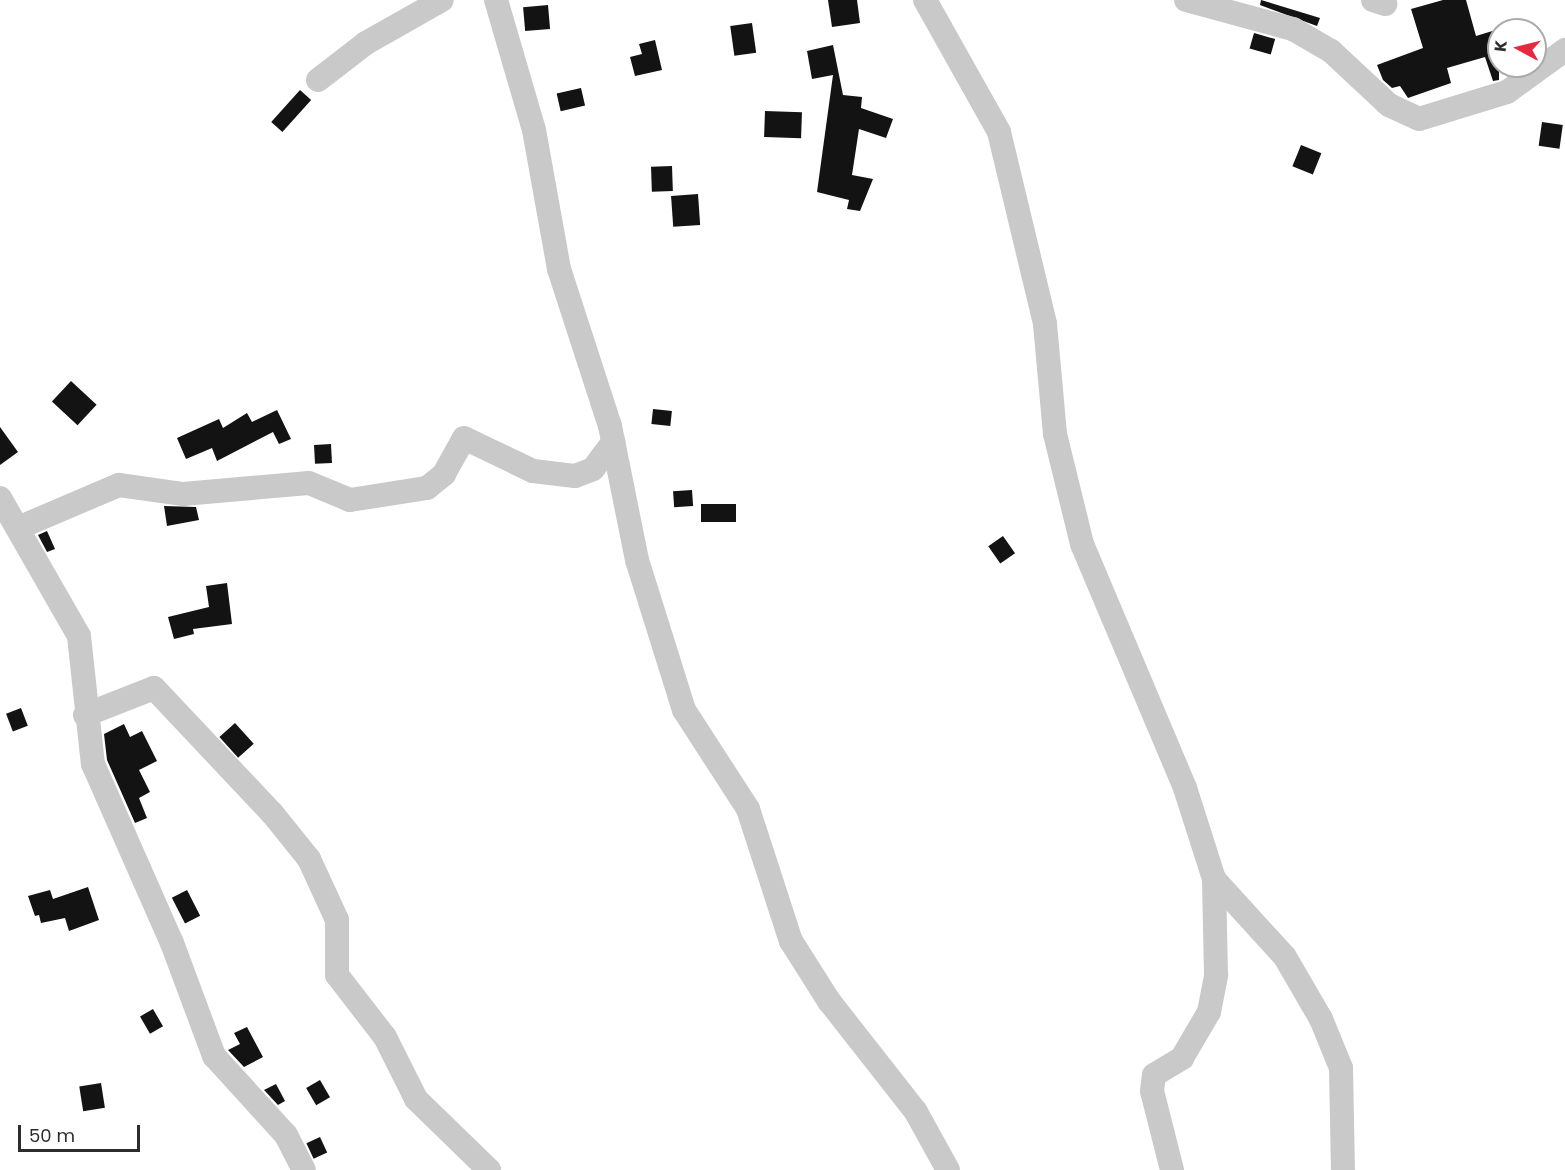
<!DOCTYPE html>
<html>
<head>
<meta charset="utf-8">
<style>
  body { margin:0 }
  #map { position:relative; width:1565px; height:1170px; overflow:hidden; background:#fff; font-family:Poppins,sans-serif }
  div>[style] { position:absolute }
  .building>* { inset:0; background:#131313; transform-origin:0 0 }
  .minor>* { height:24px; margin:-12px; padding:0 12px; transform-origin:12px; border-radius:12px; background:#c9c9c9 }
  span { translate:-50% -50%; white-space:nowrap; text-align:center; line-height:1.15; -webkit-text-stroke:6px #fff; paint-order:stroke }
  .north { position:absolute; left:1487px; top:18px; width:60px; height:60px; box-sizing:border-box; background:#fff; border:2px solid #ababab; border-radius:50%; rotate:277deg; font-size:16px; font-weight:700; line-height:24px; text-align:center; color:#2c2c2c }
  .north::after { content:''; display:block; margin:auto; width:21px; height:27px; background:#e72940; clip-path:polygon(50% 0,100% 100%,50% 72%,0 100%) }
  .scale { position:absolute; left:18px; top:1125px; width:122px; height:27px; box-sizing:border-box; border:3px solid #2c2c2c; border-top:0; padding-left:8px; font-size:18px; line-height:21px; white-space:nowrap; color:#2c2c2c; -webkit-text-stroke:4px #fff; paint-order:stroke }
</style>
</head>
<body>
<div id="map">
  <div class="building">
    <i style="clip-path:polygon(828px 0,857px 0,860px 23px,832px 27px)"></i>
    <i style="clip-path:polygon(1261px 0,1320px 18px,1317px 26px,1260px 5px)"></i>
    <i style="clip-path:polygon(1443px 0,1466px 0,1476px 36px,1499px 29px,1499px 80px,1493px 81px,1485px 57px,1447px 68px,1451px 83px,1408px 98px,1400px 86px,1392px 88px,1383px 80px,1377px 65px,1423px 48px,1411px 9px)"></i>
    <i style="left:548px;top:5px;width:24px;height:25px;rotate:85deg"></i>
    <i style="left:752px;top:23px;width:30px;height:22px;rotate:82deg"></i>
    <i style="left:1254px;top:33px;width:22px;height:16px;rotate:16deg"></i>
    <i style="clip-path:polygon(655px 40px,662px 70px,635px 76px,630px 57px,642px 54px,639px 44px)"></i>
    <i style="clip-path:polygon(833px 45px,843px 95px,862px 97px,861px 108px,893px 119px,886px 138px,859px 129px,852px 175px,873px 179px,860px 211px,847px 209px,849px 200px,817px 192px,833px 75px,812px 79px,807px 51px)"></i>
    <i style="left:581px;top:88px;width:18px;height:25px;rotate:77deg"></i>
    <i style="left:300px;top:90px;width:15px;height:43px;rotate:42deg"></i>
    <i style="left:765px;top:111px;width:37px;height:26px;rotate:2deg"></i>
    <i style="left:1542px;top:122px;width:21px;height:24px;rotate:8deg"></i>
    <i style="left:1301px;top:145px;width:22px;height:23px;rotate:22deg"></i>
    <i style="left:672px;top:166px;width:25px;height:21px;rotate:88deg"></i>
    <i style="left:698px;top:194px;width:31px;height:27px;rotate:86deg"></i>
    <i style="left:71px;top:381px;width:35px;height:28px;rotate:43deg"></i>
    <i style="left:653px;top:409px;width:19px;height:15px;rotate:6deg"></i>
    <i style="clip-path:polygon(277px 410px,291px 439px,279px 444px,273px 432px,217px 461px,212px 448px,186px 459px,177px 438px,219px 419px,223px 428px,247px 413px,252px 422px)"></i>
    <i style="clip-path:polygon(0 427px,18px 452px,0 465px)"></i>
    <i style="left:331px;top:444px;width:19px;height:17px;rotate:87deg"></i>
    <i style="left:692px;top:490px;width:16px;height:19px;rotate:86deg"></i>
    <i style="left:701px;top:504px;width:35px;height:18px"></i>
    <i style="clip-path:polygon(164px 506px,196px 507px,199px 520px,167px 526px)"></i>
    <i style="clip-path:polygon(47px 531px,55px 549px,47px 552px,38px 535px)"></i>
    <i style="left:1003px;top:536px;width:21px;height:18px;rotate:55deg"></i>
    <i style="clip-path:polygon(227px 583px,232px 624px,193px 629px,194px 634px,174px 639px,168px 617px,209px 607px,206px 586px)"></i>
    <i style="left:21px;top:708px;width:19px;height:16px;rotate:69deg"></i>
    <i style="left:235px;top:723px;width:28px;height:21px;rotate:48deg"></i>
    <i style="clip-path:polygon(124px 724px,130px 737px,142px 731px,157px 761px,139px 770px,150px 792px,139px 798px,147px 818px,135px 823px,107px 760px,104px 734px)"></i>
    <i style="clip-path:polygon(88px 887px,99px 920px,69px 931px,65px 918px,41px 923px,39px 915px,35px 916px,28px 896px,50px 890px,53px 899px)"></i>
    <i style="left:187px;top:890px;width:29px;height:17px;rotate:63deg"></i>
    <i style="left:153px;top:1009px;width:20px;height:15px;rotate:60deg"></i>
    <i style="clip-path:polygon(247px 1027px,263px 1057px,244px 1067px,228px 1050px,240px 1044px,234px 1033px)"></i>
    <i style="left:320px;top:1080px;width:20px;height:16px;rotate:60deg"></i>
    <i style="left:101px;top:1083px;width:25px;height:22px;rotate:81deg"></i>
    <i style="clip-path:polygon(276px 1084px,285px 1101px,278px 1105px,264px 1090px)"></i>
    <i style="left:320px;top:1137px;width:17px;height:15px;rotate:65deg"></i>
  </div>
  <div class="minor">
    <i style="left:496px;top:0;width:135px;rotate:73.7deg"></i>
    <i style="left:534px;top:130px;width:141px;rotate:79.8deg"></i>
    <i style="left:559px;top:269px;width:165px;rotate:72deg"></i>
    <i style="left:610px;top:426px;width:137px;rotate:78.6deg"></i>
    <i style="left:637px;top:560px;width:157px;rotate:72.6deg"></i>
    <i style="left:684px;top:710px;width:118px;rotate:57.1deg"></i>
    <i style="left:748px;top:809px;width:139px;rotate:72deg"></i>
    <i style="left:791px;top:941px;width:71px;rotate:57.7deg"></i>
    <i style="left:829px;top:1001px;width:141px;rotate:51.9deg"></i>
    <i style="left:916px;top:1112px;width:66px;rotate:61.1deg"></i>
    <i style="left:925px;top:0;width:151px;rotate:60.7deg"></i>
    <i style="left:999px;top:132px;width:197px;rotate:76.5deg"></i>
    <i style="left:1045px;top:324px;width:110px;rotate:84.8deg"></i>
    <i style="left:1055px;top:434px;width:113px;rotate:76.2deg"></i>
    <i style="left:1082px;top:544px;width:265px;rotate:67.1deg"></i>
    <i style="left:1185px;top:788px;width:96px;rotate:72.3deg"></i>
    <i style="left:1214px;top:879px;width:105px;rotate:47.7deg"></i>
    <i style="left:1285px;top:957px;width:72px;rotate:59.9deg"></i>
    <i style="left:1321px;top:1019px;width:53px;rotate:67.8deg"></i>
    <i style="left:1341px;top:1068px;width:102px;rotate:88.9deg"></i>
    <i style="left:1186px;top:0;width:111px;rotate:15.2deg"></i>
    <i style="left:1293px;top:29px;width:44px;rotate:30.1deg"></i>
    <i style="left:1331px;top:51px;width:79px;rotate:43deg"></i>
    <i style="left:1389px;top:105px;width:33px;rotate:25deg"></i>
    <i style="left:1419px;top:119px;width:92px;rotate:-17.1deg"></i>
    <i style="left:1507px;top:92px;width:72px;rotate:-35.9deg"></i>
    <i style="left:1373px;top:0;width:13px;rotate:18deg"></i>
    <i style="left:318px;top:80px;width:61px;rotate:-37.6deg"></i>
    <i style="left:366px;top:43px;width:87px;rotate:-29.5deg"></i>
    <i style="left:0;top:498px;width:159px;rotate:60.2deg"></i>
    <i style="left:79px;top:636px;width:129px;rotate:83.8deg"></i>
    <i style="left:93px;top:764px;width:196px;rotate:66.2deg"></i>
    <i style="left:172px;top:943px;width:121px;rotate:69.6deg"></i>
    <i style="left:214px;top:1056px;width:107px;rotate:47.7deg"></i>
    <i style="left:286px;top:1135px;width:39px;rotate:63deg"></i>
    <i style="left:18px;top:528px;width:110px;rotate:-23.1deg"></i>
    <i style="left:119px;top:485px;width:65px;rotate:8deg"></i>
    <i style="left:183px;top:494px;width:126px;rotate:-5deg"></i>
    <i style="left:309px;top:483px;width:44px;rotate:22.5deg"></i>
    <i style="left:350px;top:500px;width:78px;rotate:-8.9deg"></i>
    <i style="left:427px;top:488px;width:22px;rotate:-39deg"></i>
    <i style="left:444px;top:474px;width:41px;rotate:-60.9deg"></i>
    <i style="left:464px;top:438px;width:76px;rotate:25.6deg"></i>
    <i style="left:533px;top:471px;width:42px;rotate:6.8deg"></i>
    <i style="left:575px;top:476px;width:19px;rotate:-21deg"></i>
    <i style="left:593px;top:469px;width:34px;rotate:-53deg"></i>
    <i style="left:85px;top:715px;width:74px;rotate:-21.4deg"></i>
    <i style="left:154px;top:688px;width:172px;rotate:46.7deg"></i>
    <i style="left:272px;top:813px;width:59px;rotate:51.2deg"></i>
    <i style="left:309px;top:859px;width:67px;rotate:65.3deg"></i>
    <i style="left:337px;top:920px;width:55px;rotate:90deg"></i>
    <i style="left:337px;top:975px;width:78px;rotate:52.3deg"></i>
    <i style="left:385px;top:1037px;width:69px;rotate:63.4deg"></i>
    <i style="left:416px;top:1099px;width:102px;rotate:44.2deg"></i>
    <i style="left:1172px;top:1170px;width:81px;rotate:-104.2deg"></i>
    <i style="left:1152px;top:1091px;width:16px;rotate:-83deg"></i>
    <i style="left:1154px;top:1075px;width:33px;rotate:-31deg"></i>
    <i style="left:1182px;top:1058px;width:53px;rotate:-59.6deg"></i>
    <i style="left:1209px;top:1012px;width:38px;rotate:-79deg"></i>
    <i style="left:1216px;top:975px;width:96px;rotate:-91.2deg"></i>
  </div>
  <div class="north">K</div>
  <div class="scale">50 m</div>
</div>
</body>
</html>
